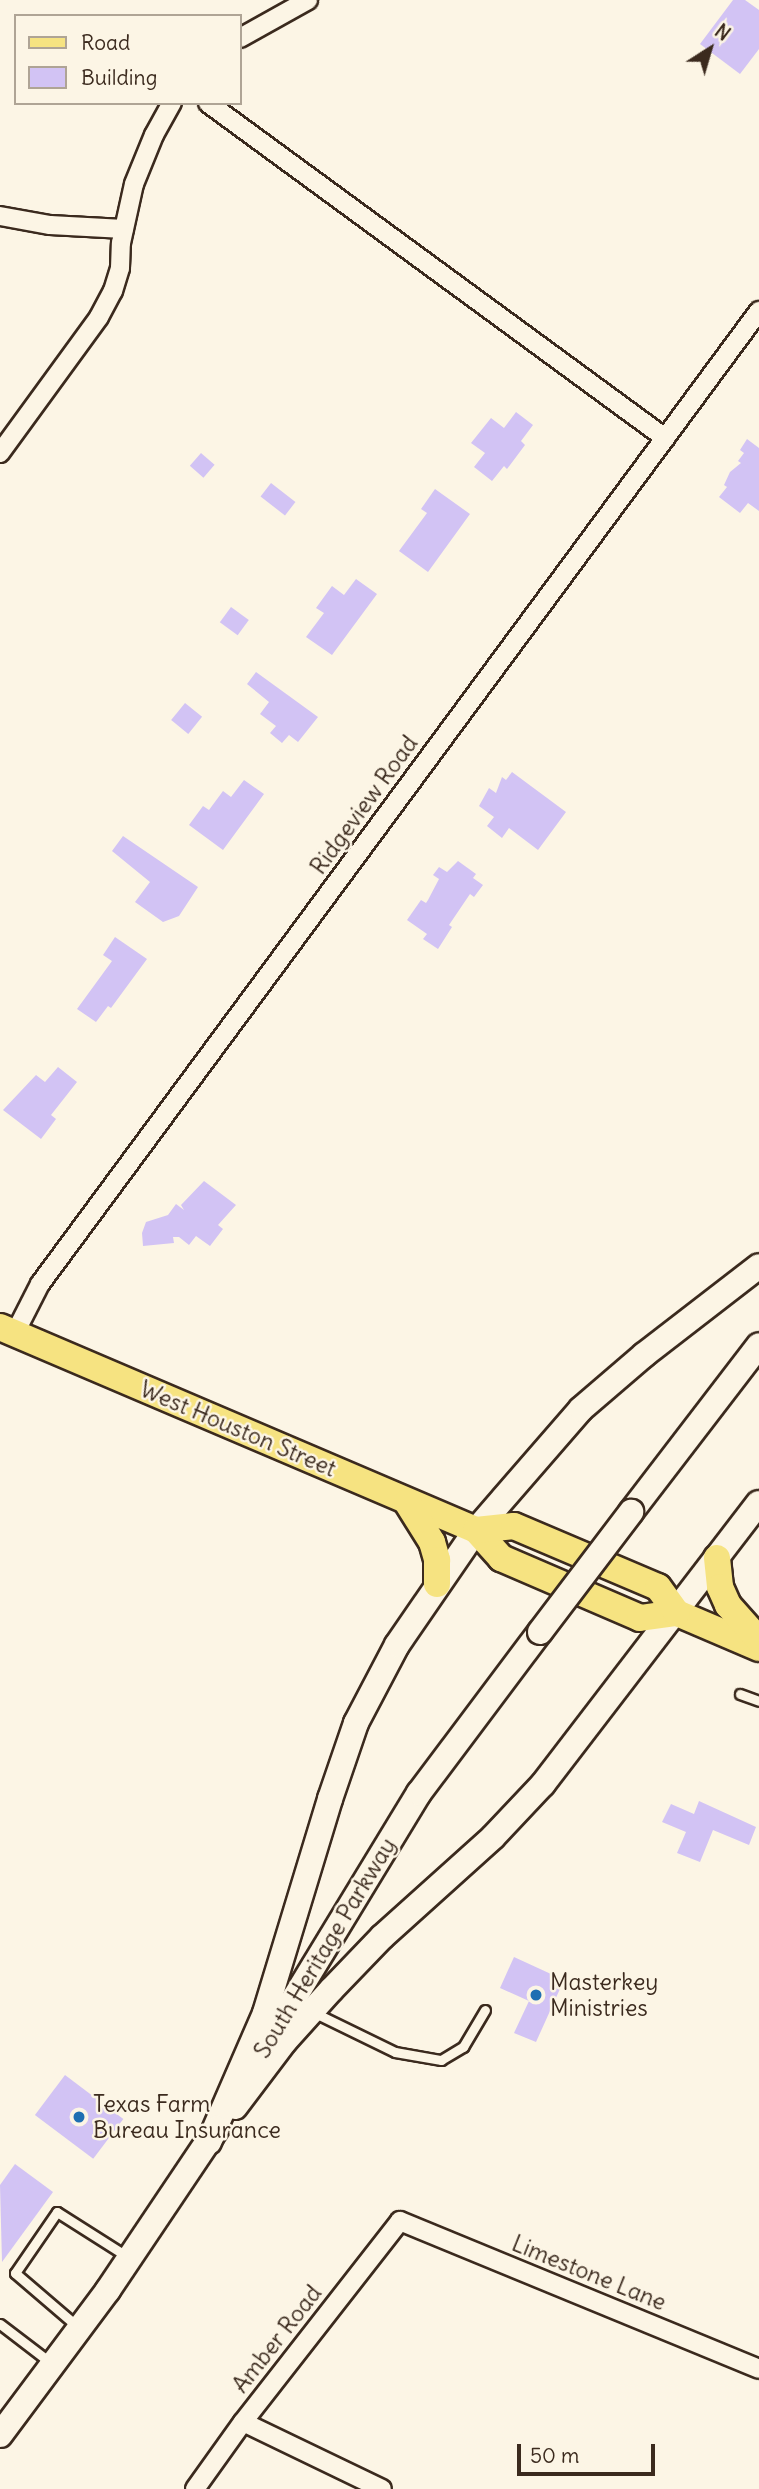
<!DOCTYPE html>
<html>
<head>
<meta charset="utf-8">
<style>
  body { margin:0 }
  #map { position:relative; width:759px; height:2489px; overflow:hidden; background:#fcf5e5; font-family:Delius,sans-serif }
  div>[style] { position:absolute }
  .building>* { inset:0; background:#d2c3f4; transform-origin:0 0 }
  .roads { filter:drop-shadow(2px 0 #3b2a1e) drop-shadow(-2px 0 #3b2a1e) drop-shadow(0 2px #3b2a1e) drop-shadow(0 -2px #3b2a1e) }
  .lane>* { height:9px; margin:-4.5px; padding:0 4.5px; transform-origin:4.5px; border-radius:4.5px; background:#fcf5e5 }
  .street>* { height:18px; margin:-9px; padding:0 9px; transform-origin:9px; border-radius:9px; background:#fcf5e5 }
  .secondary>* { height:24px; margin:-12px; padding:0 12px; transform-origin:12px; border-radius:12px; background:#fcf5e5 }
  .primary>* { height:26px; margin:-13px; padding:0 13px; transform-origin:13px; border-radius:13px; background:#f6e381 }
  .bridges { filter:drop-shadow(2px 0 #3b2a1e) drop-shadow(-2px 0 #3b2a1e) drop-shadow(0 2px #3b2a1e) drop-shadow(0 -2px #3b2a1e) }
  .secondary-bridge>* { height:24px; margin:-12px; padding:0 12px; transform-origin:12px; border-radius:12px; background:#fcf5e5 }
  .dots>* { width:19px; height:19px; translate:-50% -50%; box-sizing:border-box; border:4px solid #fcf5e5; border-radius:50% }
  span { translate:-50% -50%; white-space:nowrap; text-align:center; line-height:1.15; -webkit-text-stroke:5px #fcf5e5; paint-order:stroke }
  .street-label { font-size:23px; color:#3b2a1e }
  .poi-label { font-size:23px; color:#3b2a1e }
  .left { translate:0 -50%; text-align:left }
  .legend { position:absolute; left:14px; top:14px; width:228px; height:91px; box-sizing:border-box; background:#fcf5e5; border:2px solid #afa495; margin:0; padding:9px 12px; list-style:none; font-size:21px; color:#3b2a1e }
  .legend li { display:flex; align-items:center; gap:14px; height:35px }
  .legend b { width:35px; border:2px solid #afa495 }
  .north { position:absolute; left:675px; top:14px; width:70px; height:70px; -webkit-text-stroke:5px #fcf5e5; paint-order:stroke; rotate:37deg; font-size:19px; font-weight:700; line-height:28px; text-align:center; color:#3b2a1e }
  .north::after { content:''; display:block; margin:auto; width:24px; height:32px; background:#3b2a1e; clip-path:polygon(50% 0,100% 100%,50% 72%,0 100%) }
  .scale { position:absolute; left:517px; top:2444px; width:138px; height:32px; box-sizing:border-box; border:4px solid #3b2a1e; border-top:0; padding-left:9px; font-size:21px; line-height:24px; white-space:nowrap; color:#3b2a1e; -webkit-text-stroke:5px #fcf5e5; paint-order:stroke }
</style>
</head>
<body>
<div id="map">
  <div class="building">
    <i style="clip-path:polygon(733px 0,745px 0,759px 10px,759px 49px,740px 74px,700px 44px)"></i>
    <i style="clip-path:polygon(516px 412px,533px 425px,521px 441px,525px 445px,507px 469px,504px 466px,492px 481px,474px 467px,485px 453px,471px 443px,491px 418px,504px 428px)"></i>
    <i style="clip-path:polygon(747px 439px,759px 448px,759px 511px,748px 503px,740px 513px,719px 497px,727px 487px,724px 485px,730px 472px,741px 463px,738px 461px,744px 453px,740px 450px)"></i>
    <i style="left:201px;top:453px;width:18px;height:17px;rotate:41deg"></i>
    <i style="left:271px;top:483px;width:31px;height:17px;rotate:38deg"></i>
    <i style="clip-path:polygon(435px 489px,470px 514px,428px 572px,399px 551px,427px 513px,421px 509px)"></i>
    <i style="clip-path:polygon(356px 579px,377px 594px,332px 655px,306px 637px,324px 613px,316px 608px,332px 586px,344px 595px)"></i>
    <i style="left:231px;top:607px;width:22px;height:19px;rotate:36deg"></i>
    <i style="clip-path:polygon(256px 672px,318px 717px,298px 742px,289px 735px,282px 743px,270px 733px,276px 726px,260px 714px,269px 702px,247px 684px)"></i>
    <i style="left:185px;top:703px;width:22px;height:22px;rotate:39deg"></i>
    <i style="clip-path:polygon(512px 772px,566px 812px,538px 850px,509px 828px,502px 838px,487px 826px,494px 817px,479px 806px,489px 788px,496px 793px,502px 777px,506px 780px)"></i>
    <i style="clip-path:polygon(244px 780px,264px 794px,223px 850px,189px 825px,203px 806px,209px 810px,223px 791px,231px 797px)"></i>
    <i style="clip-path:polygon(123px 836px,198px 887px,179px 916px,163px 922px,135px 902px,150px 882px,112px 851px)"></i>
    <i style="clip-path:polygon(458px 861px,476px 874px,473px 878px,483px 885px,474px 897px,470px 894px,449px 925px,452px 927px,438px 949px,423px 939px,427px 934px,407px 920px,421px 900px,426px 903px,428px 900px,439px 879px,433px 875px,439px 867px,447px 872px)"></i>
    <i style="clip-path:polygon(115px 937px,147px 959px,111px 1008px,108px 1006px,96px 1022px,77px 1009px,112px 961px,103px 955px)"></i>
    <i style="clip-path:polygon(58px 1067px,77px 1082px,51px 1115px,56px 1119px,41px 1139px,3px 1110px,36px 1075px,45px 1082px)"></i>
    <i style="clip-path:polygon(204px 1181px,236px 1205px,218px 1225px,223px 1229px,210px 1246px,196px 1236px,189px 1245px,179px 1237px,173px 1237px,174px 1243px,143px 1246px,142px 1233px,146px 1222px,168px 1215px,176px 1204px,184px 1210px,181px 1205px)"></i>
    <i style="clip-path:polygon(699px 1801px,756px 1827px,749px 1845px,713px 1830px,700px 1862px,677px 1853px,686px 1832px,662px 1822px,671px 1804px,694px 1814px)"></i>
    <i style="clip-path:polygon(514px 1957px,564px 1980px,536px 2042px,514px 2033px,529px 2001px,500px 1988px)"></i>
    <i style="left:65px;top:2075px;width:73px;height:50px;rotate:37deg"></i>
    <i style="clip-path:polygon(15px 2164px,53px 2192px,2px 2262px,0 2185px)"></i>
  </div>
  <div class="roads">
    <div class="lane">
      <i style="left:740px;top:1694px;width:20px;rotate:20deg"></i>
      <i style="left:315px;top:2013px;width:89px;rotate:26deg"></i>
      <i style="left:395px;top:2052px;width:47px;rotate:9.9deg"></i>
      <i style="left:441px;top:2060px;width:26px;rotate:-31deg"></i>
      <i style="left:463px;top:2047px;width:43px;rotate:-59.3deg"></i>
      <i style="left:0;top:2324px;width:64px;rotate:37.4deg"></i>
      <i style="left:78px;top:2327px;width:83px;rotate:-139.4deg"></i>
      <i style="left:15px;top:2273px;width:74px;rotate:-55.5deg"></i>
      <i style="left:57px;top:2212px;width:84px;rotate:32.4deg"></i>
    </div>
    <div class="street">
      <i style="left:240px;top:38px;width:78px;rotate:-29.2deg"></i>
      <i style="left:208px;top:103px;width:567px;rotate:36.24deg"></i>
      <i style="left:0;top:216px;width:51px;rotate:10.2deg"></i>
      <i style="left:50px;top:225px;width:74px;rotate:3.1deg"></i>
      <i style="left:0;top:453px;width:168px;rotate:-53.9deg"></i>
      <i style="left:99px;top:317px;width:30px;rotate:-62deg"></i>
      <i style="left:113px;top:291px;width:24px;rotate:-73deg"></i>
      <i style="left:120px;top:268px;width:25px;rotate:-88deg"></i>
      <i style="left:121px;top:243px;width:60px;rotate:-77.6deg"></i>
      <i style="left:134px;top:184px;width:53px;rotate:-67.8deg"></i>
      <i style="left:154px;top:135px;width:37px;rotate:-61deg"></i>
      <i style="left:15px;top:1333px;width:55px;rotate:-63deg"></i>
      <i style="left:40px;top:1284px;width:1210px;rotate:-53.54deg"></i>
      <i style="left:243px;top:2422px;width:154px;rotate:25.7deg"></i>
      <i style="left:195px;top:2489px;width:82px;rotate:-54.4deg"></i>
      <i style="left:243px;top:2422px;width:255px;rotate:-52deg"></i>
      <i style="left:400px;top:2221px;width:388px;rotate:22.4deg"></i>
    </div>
    <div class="secondary">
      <i style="left:631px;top:1512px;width:210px;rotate:-52.5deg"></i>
      <i style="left:262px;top:2051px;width:302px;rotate:-58.7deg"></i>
      <i style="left:419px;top:1793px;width:201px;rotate:-53.1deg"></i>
      <i style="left:235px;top:2107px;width:83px;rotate:-52.9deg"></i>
      <i style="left:285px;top:2041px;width:69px;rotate:-48deg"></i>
      <i style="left:331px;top:1990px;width:74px;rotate:-46.1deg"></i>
      <i style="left:382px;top:1937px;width:149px;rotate:-42deg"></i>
      <i style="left:493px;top:1837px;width:73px;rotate:-46.7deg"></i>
      <i style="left:543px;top:1784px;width:354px;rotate:-52.5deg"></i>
      <i style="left:209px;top:2142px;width:141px;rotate:-66.5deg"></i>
      <i style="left:265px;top:2013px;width:224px;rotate:-73.1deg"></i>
      <i style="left:330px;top:1799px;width:80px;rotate:-71.1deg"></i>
      <i style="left:356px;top:1723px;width:88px;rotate:-62.3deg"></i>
      <i style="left:397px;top:1645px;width:140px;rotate:-55.5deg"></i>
      <i style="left:476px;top:1530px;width:160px;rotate:-49deg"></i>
      <i style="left:581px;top:1409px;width:83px;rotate:-40.6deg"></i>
      <i style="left:644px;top:1355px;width:145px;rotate:-37.7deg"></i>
      <i style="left:0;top:2435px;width:181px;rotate:-53.3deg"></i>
      <i style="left:108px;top:2290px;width:195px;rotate:-56.1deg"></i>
    </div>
    <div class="primary">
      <i style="left:0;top:1327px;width:517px;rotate:23.1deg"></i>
      <i style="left:476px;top:1530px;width:38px;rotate:48deg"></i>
      <i style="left:501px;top:1558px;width:151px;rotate:23.3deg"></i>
      <i style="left:640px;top:1618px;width:37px;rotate:-8deg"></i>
      <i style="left:677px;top:1613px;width:89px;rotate:23.1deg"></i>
      <i style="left:407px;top:1502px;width:47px;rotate:58deg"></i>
      <i style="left:432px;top:1542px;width:19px;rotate:74deg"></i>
      <i style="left:437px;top:1560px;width:24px;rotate:90deg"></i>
      <i style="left:476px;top:1530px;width:38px;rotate:-6deg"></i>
      <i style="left:514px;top:1526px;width:156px;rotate:23deg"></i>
      <i style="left:658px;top:1587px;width:32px;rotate:54deg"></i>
      <i style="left:717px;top:1558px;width:29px;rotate:84deg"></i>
      <i style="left:720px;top:1587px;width:20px;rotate:66deg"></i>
      <i style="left:728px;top:1605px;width:47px;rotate:48.5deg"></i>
    </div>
  </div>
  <div class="bridges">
    <div class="secondary-bridge">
      <i style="left:540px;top:1632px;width:151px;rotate:-52.8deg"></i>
    </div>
  </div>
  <div class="dots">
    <i style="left:536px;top:1995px;background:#1f6fb2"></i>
    <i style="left:79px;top:2117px;background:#1f6fb2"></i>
  </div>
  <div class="street-label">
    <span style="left:364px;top:805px;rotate:-54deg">Ridgeview Road</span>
    <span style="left:238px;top:1429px;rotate:23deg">West Houston Street</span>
    <span style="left:325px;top:1948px;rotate:-59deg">South Heritage Parkway</span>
    <span style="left:589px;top:2273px;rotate:22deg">Limestone Lane</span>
    <span style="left:277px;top:2339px;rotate:-52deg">Amber Road</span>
  </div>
  <div class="poi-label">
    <span class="left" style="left:550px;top:1995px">Masterkey<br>Ministries</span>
    <span class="left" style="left:93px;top:2117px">Texas Farm<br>Bureau Insurance</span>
  </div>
  <ul class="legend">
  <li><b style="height:9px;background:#f6e381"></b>Road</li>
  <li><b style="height:19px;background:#d2c3f4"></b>Building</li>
  </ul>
  <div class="north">N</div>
  <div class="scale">50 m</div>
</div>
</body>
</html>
